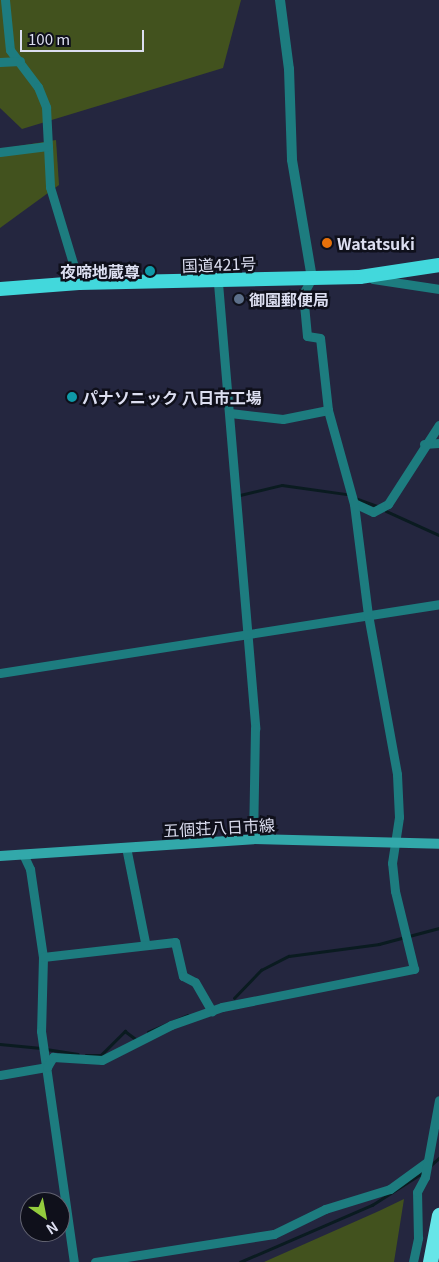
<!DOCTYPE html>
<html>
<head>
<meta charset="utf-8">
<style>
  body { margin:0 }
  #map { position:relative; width:439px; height:1262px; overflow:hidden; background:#24263f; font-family:Georgia,"Noto Sans JP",serif }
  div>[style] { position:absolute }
  .green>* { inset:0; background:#42521e }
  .stream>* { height:2.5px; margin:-1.25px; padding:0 1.25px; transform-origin:1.25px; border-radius:1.25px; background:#0a1b20 }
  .minor>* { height:9px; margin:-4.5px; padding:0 4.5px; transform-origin:4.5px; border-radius:4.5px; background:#1d7c7f }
  .tertiary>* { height:10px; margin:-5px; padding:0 5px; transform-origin:5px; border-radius:5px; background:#1d7c7f }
  .secondary>* { height:10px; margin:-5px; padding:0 5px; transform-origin:5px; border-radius:5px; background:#32a8aa }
  .trunk>* { height:14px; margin:-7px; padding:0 7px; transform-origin:7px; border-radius:7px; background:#42d8dc }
  .motorway>* { height:15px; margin:-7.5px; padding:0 7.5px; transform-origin:7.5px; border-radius:7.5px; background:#67e5e8 }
  .dots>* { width:14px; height:14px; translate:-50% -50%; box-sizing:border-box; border:2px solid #0f101b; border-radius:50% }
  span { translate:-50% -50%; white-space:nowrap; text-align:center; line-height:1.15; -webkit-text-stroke:5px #0f101b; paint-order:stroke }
  .poi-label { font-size:16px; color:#dcdef0; font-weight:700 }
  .left { translate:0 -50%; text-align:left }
  .right { translate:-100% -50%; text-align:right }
  .street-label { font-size:16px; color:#dcdef0 }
  .north { position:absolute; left:20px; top:1192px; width:50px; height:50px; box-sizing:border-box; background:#0f101b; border:1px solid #616270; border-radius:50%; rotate:147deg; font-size:14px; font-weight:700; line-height:20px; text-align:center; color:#dcdef0 }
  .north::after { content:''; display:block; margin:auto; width:18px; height:22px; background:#93cc3d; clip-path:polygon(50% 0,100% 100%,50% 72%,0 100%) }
  .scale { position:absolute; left:20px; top:30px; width:124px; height:22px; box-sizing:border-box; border:2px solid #dcdef0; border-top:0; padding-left:6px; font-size:15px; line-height:18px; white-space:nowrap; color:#dcdef0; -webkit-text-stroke:4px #0f101b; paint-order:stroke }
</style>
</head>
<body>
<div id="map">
  <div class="green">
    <i style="clip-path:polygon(0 0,241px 0,223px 68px,22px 129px,0 108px)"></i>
    <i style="clip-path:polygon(56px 140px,59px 185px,0 228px,0 149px)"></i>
    <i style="clip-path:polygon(404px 1199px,394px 1262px,264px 1262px,379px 1211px)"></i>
  </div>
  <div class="stream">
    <i style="left:240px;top:495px;width:43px;rotate:-13.4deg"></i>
    <i style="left:282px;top:485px;width:65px;rotate:8deg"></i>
    <i style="left:355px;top:498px;width:23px;rotate:20deg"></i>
    <i style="left:386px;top:511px;width:58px;rotate:24.4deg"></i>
    <i style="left:234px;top:998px;width:39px;rotate:-46deg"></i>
    <i style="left:261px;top:970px;width:31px;rotate:-27deg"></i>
    <i style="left:289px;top:956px;width:91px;rotate:-7.6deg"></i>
    <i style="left:379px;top:944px;width:62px;rotate:-14.9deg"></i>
    <i style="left:148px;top:1032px;width:43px;rotate:-23deg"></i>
    <i style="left:0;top:1044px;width:41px;rotate:5.6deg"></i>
    <i style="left:46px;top:1049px;width:32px;rotate:9deg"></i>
    <i style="left:86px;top:1055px;width:15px"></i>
    <i style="left:101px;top:1055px;width:34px;rotate:-45deg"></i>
    <i style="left:125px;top:1031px;width:15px;rotate:37deg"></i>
    <i style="left:430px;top:1166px;width:12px;rotate:-42deg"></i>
    <i style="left:240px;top:1262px;width:144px;rotate:-23.4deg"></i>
    <i style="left:372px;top:1205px;width:59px;rotate:-32.6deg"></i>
  </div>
  <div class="minor">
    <i style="left:5px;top:0;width:50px;rotate:84.3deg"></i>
    <i style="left:10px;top:50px;width:46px;rotate:52.9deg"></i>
    <i style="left:38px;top:87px;width:22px;rotate:68deg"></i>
    <i style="left:46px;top:107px;width:80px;rotate:87.1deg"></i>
    <i style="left:50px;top:187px;width:100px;rotate:73.2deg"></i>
    <i style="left:0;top:62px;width:20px;rotate:-3deg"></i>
    <i style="left:0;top:152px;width:48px;rotate:-7.1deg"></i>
    <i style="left:373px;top:279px;width:67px;rotate:8.6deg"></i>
    <i style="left:218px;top:283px;width:447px;rotate:85.2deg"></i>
    <i style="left:255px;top:728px;width:111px;rotate:91deg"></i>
    <i style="left:230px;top:413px;width:53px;rotate:6.5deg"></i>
    <i style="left:283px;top:419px;width:46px;rotate:-11.3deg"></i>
    <i style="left:424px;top:444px;width:15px;rotate:-4deg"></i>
    <i style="left:354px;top:503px;width:21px;rotate:25deg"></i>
    <i style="left:373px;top:512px;width:17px;rotate:-28deg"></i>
    <i style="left:388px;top:504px;width:94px;rotate:-57.2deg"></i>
    <i style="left:0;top:673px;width:444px;rotate:-8.9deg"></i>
    <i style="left:126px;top:847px;width:97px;rotate:78.7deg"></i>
    <i style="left:23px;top:854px;width:17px;rotate:65deg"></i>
    <i style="left:30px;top:869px;width:89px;rotate:81.6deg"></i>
    <i style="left:43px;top:957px;width:74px;rotate:91.5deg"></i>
    <i style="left:41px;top:1031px;width:233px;rotate:81.9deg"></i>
    <i style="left:43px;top:957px;width:133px;rotate:-6.5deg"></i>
    <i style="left:175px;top:942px;width:35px;rotate:77deg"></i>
    <i style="left:183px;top:976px;width:13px;rotate:27deg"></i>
    <i style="left:195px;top:982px;width:34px;rotate:60deg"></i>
    <i style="left:0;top:1075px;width:48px;rotate:-9.7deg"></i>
    <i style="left:47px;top:1067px;width:12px;rotate:-59deg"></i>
    <i style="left:53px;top:1057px;width:49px;rotate:3.5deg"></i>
    <i style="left:102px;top:1060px;width:77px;rotate:-26.9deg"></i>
    <i style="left:171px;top:1025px;width:54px;rotate:-19.4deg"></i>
    <i style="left:222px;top:1007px;width:196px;rotate:-11.2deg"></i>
    <i style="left:414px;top:969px;width:80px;rotate:-103.7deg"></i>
    <i style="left:395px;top:891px;width:28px;rotate:-96deg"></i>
    <i style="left:392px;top:863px;width:47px;rotate:-81.3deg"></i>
    <i style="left:399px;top:817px;width:43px;rotate:-92.7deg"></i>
    <i style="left:397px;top:774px;width:162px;rotate:-100.3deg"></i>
    <i style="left:368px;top:615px;width:112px;rotate:-97.2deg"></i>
    <i style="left:354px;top:504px;width:98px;rotate:-105.5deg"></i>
    <i style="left:328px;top:410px;width:72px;rotate:-96.3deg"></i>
    <i style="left:320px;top:338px;width:13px;rotate:-171deg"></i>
    <i style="left:307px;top:336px;width:42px;rotate:-95.4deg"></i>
    <i style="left:303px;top:294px;width:18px;rotate:-61deg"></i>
    <i style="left:95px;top:1262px;width:181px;rotate:-8.9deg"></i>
    <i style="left:274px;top:1234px;width:57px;rotate:-26.1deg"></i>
    <i style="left:325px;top:1209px;width:68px;rotate:-17.1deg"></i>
    <i style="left:390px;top:1189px;width:46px;rotate:-36.1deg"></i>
    <i style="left:413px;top:1262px;width:25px;rotate:-78deg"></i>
    <i style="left:418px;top:1238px;width:46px;rotate:-91.2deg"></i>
    <i style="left:417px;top:1192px;width:17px;rotate:-62deg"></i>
    <i style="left:425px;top:1177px;width:78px;rotate:-79.7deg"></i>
  </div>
  <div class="tertiary">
    <i style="left:280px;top:0;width:70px;rotate:82.6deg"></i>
    <i style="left:289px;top:69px;width:91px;rotate:88.1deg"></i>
    <i style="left:292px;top:160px;width:120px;rotate:80.4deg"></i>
  </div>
  <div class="secondary">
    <i style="left:0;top:856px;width:254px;rotate:-3.8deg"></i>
    <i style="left:253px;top:839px;width:186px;rotate:1.5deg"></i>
  </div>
  <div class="trunk">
    <i style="left:0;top:289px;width:79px;rotate:-4.3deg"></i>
    <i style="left:79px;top:283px;width:281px;rotate:-1.2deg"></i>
    <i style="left:360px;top:277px;width:80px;rotate:-8.6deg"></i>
  </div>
  <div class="motorway">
    <i style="left:430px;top:1262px;width:48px;rotate:-79.2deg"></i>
  </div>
  <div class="dots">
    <i style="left:327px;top:243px;background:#e8710a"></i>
    <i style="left:150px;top:271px;background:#0f9aa8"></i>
    <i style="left:239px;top:299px;background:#5c6f8a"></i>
    <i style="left:72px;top:397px;background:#0f9aa8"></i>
  </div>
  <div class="poi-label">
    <span class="left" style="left:337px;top:243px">Watatsuki</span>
    <span class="right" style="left:140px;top:271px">夜啼地蔵尊</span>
    <span class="left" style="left:249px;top:299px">御園郵便局</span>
    <span class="left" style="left:82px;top:397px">パナソニック 八日市工場</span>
  </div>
  <div class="street-label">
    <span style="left:219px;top:264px;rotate:-2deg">国道421号</span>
    <span style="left:219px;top:827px;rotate:-3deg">五個荘八日市線</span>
  </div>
  <div class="north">N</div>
  <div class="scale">100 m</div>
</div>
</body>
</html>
